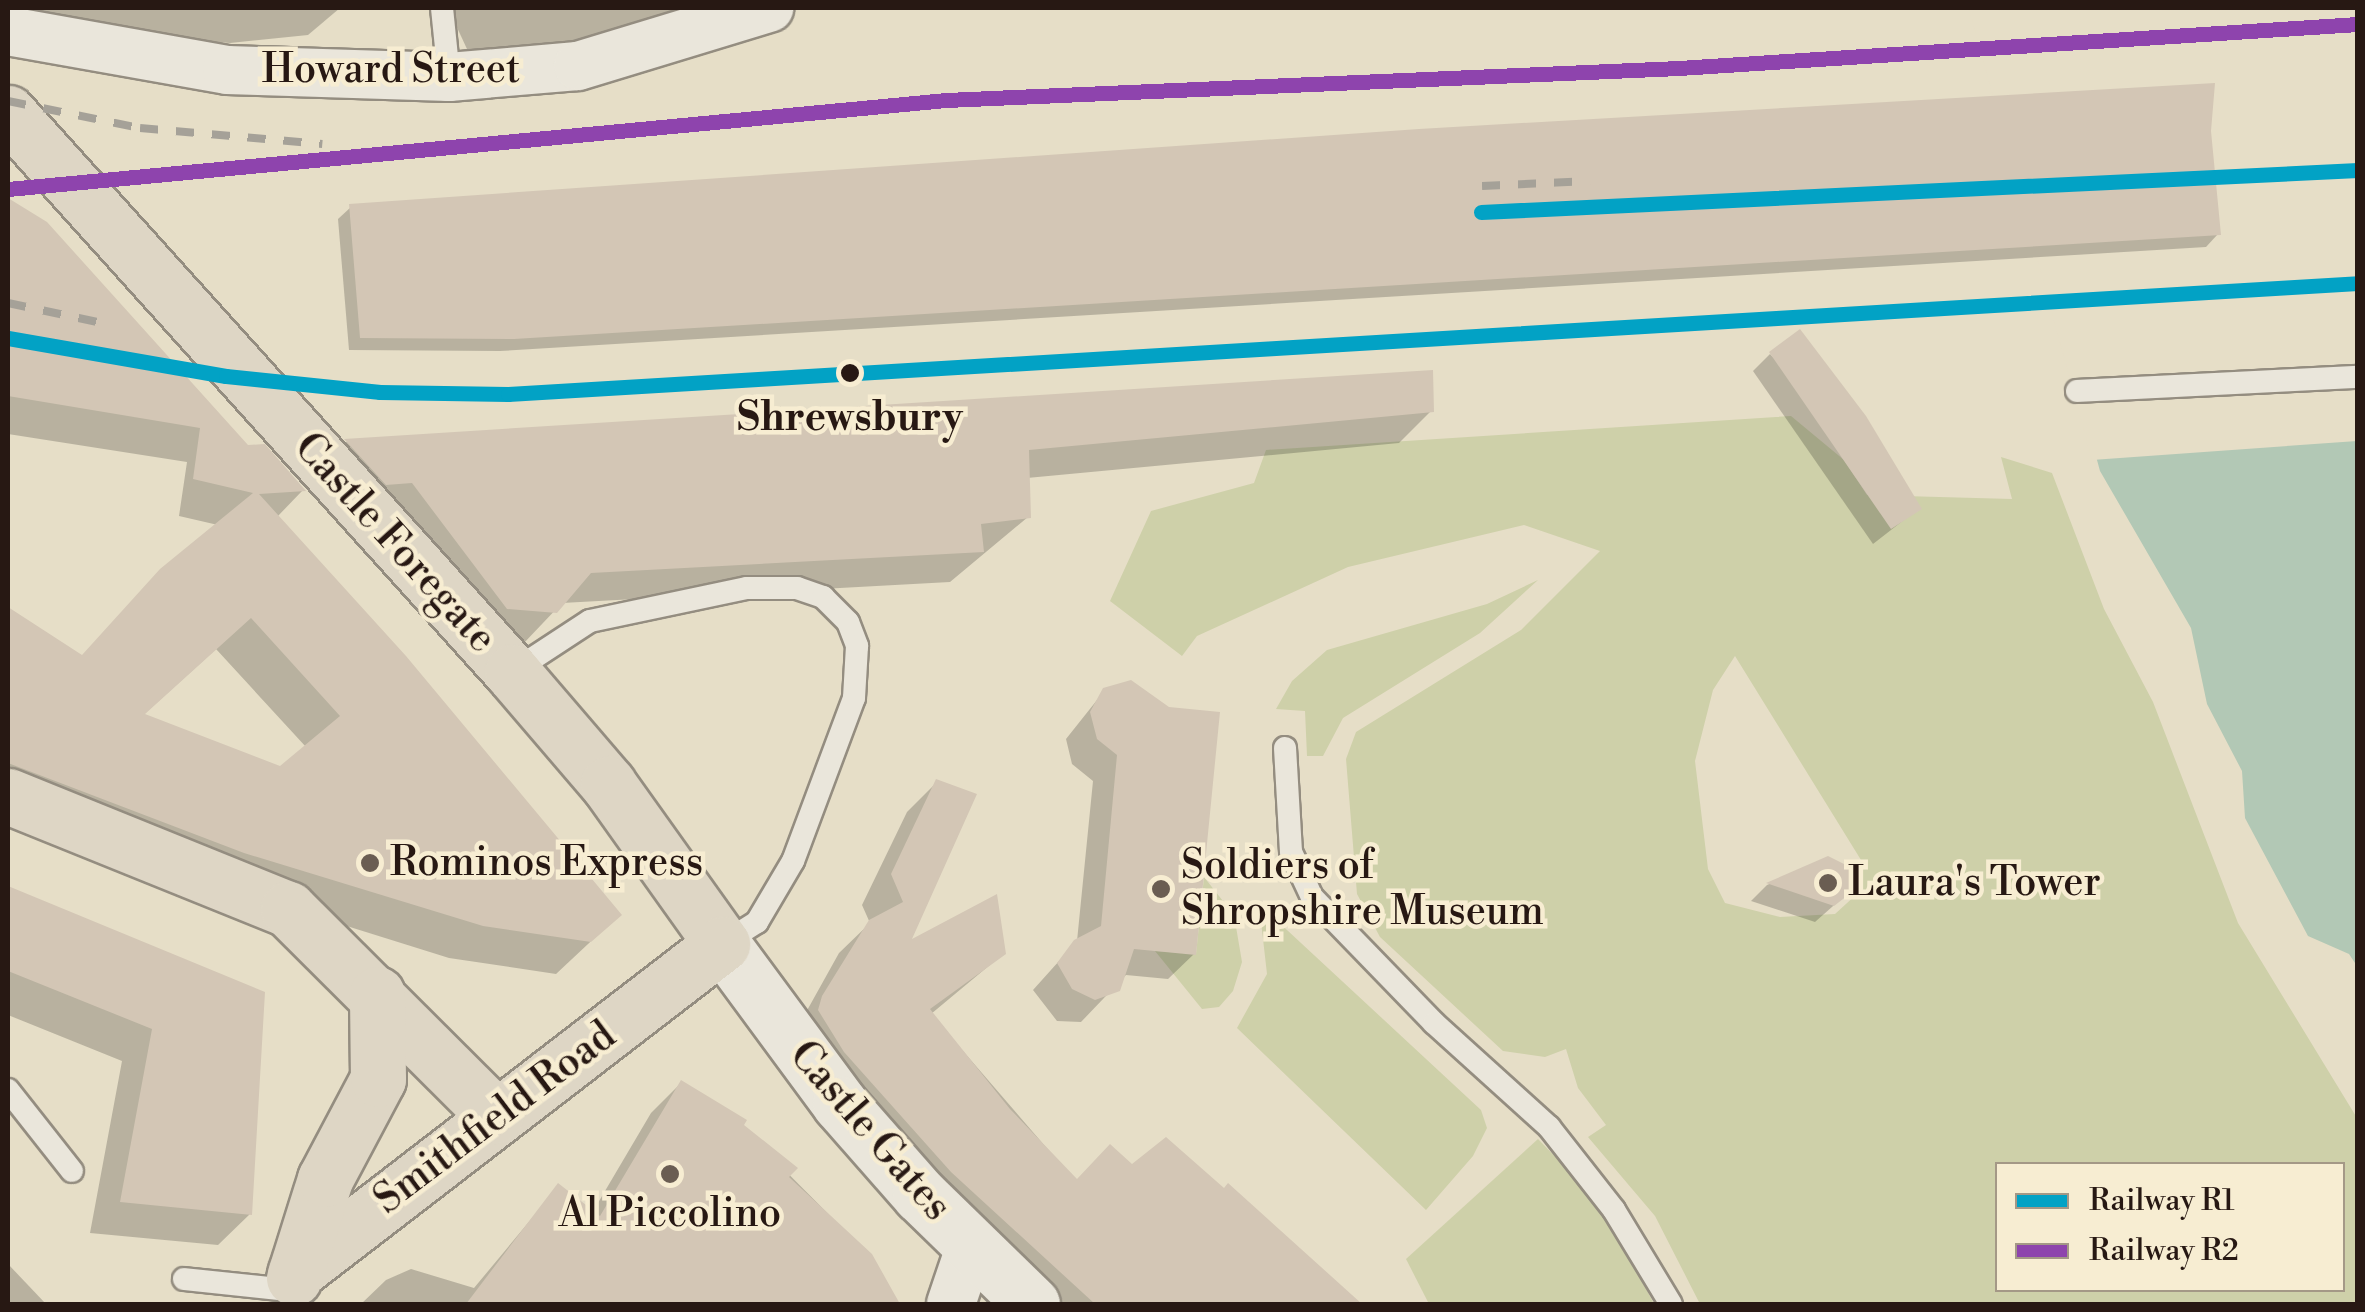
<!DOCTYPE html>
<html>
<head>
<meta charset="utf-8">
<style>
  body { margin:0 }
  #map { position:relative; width:2365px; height:1312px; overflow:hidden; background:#e6dec7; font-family:"Libre Bodoni",serif }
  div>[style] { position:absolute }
  .green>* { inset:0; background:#ced0a9 }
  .water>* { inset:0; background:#b2c8b5 }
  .pier>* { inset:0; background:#e6dec7 }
  .shadow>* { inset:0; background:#0003 }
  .building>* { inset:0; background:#d3c6b5 }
  .roads { filter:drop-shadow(2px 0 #948d80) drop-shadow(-2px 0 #948d80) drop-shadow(0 2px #948d80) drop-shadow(0 -2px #948d80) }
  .service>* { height:22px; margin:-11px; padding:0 11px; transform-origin:11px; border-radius:11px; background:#eae6db }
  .minor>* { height:48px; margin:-24px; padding:0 24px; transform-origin:24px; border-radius:24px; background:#eae6db }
  .tertiary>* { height:55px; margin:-27.5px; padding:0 27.5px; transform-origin:27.5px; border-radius:27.5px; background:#eae6db }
  .primary>* { height:55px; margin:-27.5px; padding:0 27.5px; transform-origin:27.5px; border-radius:27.5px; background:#ded6c5 }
  .rail>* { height:8px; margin-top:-4px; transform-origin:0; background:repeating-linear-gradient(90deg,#a5a198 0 18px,transparent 0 36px) }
  .rail-1>* { height:15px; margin:-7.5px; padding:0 7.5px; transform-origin:7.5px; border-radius:7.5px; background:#02a2c5 }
  .rail-2>* { height:15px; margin:-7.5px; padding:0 7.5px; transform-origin:7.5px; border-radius:7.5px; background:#8e44ad }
  .dots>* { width:28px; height:28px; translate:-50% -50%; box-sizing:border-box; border:5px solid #f7edd2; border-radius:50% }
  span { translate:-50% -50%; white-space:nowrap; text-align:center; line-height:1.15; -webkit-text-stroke:9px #f7edd2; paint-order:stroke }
  .street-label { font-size:40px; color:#271813 }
  .stop-label { font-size:40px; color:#271813; font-weight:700 }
  .poi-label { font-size:40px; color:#271813 }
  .left { translate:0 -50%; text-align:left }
  .frame { position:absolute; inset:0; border:10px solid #271813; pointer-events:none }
  .legend { position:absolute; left:1995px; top:1162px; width:350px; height:130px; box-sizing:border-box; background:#f7edd2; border:2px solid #a49886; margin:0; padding:12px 18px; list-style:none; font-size:30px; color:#271813 }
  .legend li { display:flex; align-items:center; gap:20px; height:50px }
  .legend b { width:50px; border:2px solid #a49886 }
</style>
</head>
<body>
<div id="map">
  <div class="green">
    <i style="clip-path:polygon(evenodd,1791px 416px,1844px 460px,1867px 495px,2012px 499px,2001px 457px,2052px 473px,2104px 609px,2153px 702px,2238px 923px,2357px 1118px,2357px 1304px,1700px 1304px,1655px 1216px,1588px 1137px,1606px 1125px,1578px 1088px,1566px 1049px,1545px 1057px,1503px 1051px,1380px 937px,1357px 894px,1346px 759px,1356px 732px,1521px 630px,1600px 551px,1524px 525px,1348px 567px,1197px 636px,1182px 656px,1110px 601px,1151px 511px,1254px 483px,1266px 450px,1791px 416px,1735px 656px,1861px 860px,1858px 893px,1835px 914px,1780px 917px,1725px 903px,1708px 869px,1695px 761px,1713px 690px,1735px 656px,1791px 416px,1998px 1164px,2342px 1164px,2342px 1290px,1998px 1290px,1998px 1164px)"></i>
    <i style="clip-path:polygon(1538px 580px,1480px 633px,1343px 718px,1323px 756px,1307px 756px,1305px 711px,1276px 709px,1292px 681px,1327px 650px,1487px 604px)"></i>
    <i style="clip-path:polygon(1204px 877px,1234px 915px,1242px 962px,1233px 991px,1219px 1007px,1202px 1009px,1155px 951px,1196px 954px)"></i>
    <i style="clip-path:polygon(1259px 904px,1481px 1110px,1487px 1128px,1473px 1156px,1426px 1210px,1237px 1028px,1267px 974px)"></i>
    <i style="clip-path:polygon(1538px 1139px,1603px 1206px,1654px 1304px,1429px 1304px,1406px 1259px)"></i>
  </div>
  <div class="water">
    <i style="clip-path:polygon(1974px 8px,2357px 8px,2357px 966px,2349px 954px,2308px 936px,2245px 818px,2242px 771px,2207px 704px,2191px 628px,2100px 471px)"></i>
  </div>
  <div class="pier">
    <i style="clip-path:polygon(1969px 8px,2357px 8px,2357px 441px,2092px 460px)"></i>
  </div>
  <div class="shadow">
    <i style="clip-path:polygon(8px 8px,340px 8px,308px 35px,230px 43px,8px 24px)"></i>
    <i style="clip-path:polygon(448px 8px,719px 8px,563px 62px,473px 62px)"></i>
    <i style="clip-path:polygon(2209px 131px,2218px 234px,2206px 247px,500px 351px,349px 350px,338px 219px,351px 207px)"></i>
    <i style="clip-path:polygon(evenodd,8px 201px,46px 224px,247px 448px,303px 490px,277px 517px,619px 915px,556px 974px,449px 958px,139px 861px,8px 806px,8px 610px,81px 657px,218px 525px,179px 516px,187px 462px,8px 434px,8px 201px,216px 649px,306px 747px,280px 769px,143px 715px,216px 649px)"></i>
    <i style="clip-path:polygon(1770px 354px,1918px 509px,1873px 544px,1753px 371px)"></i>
    <i style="clip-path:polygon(1431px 373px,1431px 411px,1399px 443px,1027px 478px,1028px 517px,950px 582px,562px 603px,523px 644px,314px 472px,345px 442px)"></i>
    <i style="clip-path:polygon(1105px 690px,1194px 954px,1168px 979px,1126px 975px,1081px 1022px,1057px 1021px,1033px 990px,1077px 941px,1093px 781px,1072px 764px,1066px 739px)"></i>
    <i style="clip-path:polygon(937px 782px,907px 945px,1003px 954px,931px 1014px,1076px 1182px,1132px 1168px,1343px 1290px,1351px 1304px,1035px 1304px,790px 1041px,839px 953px,870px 923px,862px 905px,907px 812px)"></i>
    <i style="clip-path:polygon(1828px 859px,1850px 891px,1815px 922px,1751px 901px,1767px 885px)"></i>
    <i style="clip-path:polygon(8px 888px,262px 994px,250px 1214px,218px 1245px,90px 1233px,122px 1061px,8px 1015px)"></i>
    <i style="clip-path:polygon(681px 1083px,741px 1126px,870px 1256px,897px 1304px,361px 1304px,386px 1280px,411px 1269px,474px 1288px,558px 1187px,592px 1213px,651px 1113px)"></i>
    <i style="clip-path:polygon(8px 1264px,46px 1304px,8px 1304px)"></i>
  </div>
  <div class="building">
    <i style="clip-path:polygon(2215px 83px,2211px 131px,2221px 235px,514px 339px,360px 338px,349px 204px,1419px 129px)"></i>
    <i style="clip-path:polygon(evenodd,8px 198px,47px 222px,248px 445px,265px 444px,306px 491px,259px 494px,406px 656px,622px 915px,591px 942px,483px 926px,244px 853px,8px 763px,8px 607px,82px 655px,160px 569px,253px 493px,193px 479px,200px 428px,8px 396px,8px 198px,251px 618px,340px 716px,280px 766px,145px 714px,251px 618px)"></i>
    <i style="clip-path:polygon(1800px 329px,1866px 416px,1922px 509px,1891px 529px,1769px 352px)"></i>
    <i style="clip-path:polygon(1433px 370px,1434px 412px,1029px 450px,1031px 518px,981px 524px,984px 552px,591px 573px,557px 613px,507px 609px,412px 483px,386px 485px,344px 439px)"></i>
    <i style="clip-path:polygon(1131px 680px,1169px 707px,1220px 712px,1196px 955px,1134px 949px,1120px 991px,1095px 1000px,1072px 989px,1057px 963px,1074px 940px,1101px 926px,1117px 755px,1097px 739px,1090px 712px,1103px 688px)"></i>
    <i style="clip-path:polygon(936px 779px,977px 794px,912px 939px,997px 894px,1006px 954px,930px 1009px,1010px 1109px,1077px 1179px,1110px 1144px,1132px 1164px,1166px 1137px,1224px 1188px,1228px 1183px,1362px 1304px,1095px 1304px,951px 1172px,844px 1052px,818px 1010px,822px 996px,869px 920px,903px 902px,891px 874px)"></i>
    <i style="clip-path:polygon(1828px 856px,1852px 868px,1852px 892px,1834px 906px,1766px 883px)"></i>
    <i style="clip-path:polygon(8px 886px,265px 992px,252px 1215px,120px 1202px,152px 1029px,8px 971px)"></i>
    <i style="clip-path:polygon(681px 1080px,747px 1120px,744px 1125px,798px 1168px,789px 1177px,872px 1254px,900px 1304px,466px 1304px,558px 1183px,600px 1216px)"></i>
  </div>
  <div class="roads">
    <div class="service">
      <i style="left:442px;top:8px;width:69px;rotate:84.2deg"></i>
      <i style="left:2077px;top:391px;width:281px;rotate:-2.9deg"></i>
      <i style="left:512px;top:672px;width:93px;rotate:-33.2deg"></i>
      <i style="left:590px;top:621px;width:160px;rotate:-11.9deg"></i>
      <i style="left:747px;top:588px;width:50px"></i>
      <i style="left:797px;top:588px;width:28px;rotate:19deg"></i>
      <i style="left:823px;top:597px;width:35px;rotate:45deg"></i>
      <i style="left:848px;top:622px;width:26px;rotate:69deg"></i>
      <i style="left:857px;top:646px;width:52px;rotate:93.3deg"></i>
      <i style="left:854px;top:698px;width:174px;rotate:110.5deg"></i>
      <i style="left:793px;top:861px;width:71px;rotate:120.5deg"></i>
      <i style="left:757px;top:922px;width:41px;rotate:147.8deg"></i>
      <i style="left:1285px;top:748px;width:104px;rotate:86.7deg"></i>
      <i style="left:1291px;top:852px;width:50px;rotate:65deg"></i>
      <i style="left:1312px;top:897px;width:175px;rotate:45.9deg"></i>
      <i style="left:1434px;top:1023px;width:155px;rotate:42.1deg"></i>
      <i style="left:1549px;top:1127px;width:105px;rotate:51.9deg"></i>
      <i style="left:1614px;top:1210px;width:110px;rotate:58.8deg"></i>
      <i style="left:8px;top:1090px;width:103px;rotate:51.7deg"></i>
      <i style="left:184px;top:1279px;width:106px;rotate:6deg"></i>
    </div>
    <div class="minor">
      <i style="left:8px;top:31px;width:222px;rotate:10.1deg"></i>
      <i style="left:227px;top:70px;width:222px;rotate:1.8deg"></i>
      <i style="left:449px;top:77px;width:129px;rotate:-4.9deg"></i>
      <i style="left:578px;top:66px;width:200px;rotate:-16.9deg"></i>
      <i style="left:951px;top:1304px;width:62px;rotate:-71.3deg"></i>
    </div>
    <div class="tertiary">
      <i style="left:722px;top:944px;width:199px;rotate:53.6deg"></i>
      <i style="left:840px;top:1104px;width:121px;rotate:48.7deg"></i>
      <i style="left:920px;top:1195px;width:156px;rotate:44.2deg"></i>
    </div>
    <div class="primary">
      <i style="left:8px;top:113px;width:753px;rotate:47.96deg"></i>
      <i style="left:512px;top:672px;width:148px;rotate:49.4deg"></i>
      <i style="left:608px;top:784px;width:196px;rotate:54.5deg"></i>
      <i style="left:722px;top:944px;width:538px;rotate:142.41deg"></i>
      <i style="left:8px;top:796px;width:302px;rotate:22deg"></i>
      <i style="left:288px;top:909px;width:293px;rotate:44.9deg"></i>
      <i style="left:294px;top:1278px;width:104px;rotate:-72.6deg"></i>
      <i style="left:325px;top:1179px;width:113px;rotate:-62.1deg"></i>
      <i style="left:378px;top:1079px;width:85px;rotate:-90.7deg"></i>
    </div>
  </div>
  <div class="rail">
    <i style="left:8px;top:101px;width:135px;rotate:11.6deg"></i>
    <i style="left:140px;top:128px;width:183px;rotate:5deg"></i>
    <i style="left:1482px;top:186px;width:108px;rotate:-2.7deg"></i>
    <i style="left:8px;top:189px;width:942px;rotate:-5.42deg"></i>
    <i style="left:946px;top:100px;width:734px;rotate:-2.5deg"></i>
    <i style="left:1679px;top:68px;width:680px;rotate:-3.71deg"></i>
    <i style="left:1481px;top:212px;width:114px;rotate:-3deg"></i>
    <i style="left:8px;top:303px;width:101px;rotate:12deg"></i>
    <i style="left:8px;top:338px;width:221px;rotate:9.9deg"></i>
    <i style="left:226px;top:376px;width:155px;rotate:5.9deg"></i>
    <i style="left:380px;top:392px;width:128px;rotate:0.9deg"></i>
    <i style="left:508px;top:394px;width:1853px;rotate:-3.43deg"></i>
  </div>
  <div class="rail-1">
    <i style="left:1481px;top:212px;width:878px;rotate:-2.74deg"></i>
    <i style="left:8px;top:338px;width:221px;rotate:9.9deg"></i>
    <i style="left:226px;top:376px;width:155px;rotate:5.9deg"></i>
    <i style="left:380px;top:392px;width:128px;rotate:0.9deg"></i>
    <i style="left:508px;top:394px;width:1853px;rotate:-3.43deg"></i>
  </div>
  <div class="rail-2">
    <i style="left:8px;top:189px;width:942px;rotate:-5.42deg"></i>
    <i style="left:946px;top:100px;width:734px;rotate:-2.5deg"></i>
    <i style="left:1679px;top:68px;width:680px;rotate:-3.71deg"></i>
  </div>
  <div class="dots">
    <i style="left:850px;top:373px;background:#271813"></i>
    <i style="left:370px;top:863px;background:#6a5d52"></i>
    <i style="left:1828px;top:883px;background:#6a5d52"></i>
    <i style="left:1161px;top:889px;background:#6a5d52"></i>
    <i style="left:670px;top:1174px;background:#6a5d52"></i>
  </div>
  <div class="street-label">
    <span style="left:391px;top:70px">Howard Street</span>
    <span style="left:395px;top:543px;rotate:48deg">Castle Foregate</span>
    <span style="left:495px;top:1118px;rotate:-37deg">Smithfield Road</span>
    <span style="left:870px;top:1131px;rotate:49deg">Castle Gates</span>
  </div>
  <div class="stop-label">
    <span style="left:850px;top:418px">Shrewsbury</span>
  </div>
  <div class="poi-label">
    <span class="left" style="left:390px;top:863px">Rominos Express</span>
    <span class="left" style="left:1181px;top:889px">Soldiers of<br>Shropshire Museum</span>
    <span class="left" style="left:1848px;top:883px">Laura's Tower</span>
    <span style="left:670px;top:1214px">Al Piccolino</span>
  </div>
  <div class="frame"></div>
  <ul class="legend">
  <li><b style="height:12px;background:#02a2c5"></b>Railway R1</li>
  <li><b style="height:12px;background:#8e44ad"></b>Railway R2</li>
  </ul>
</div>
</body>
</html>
